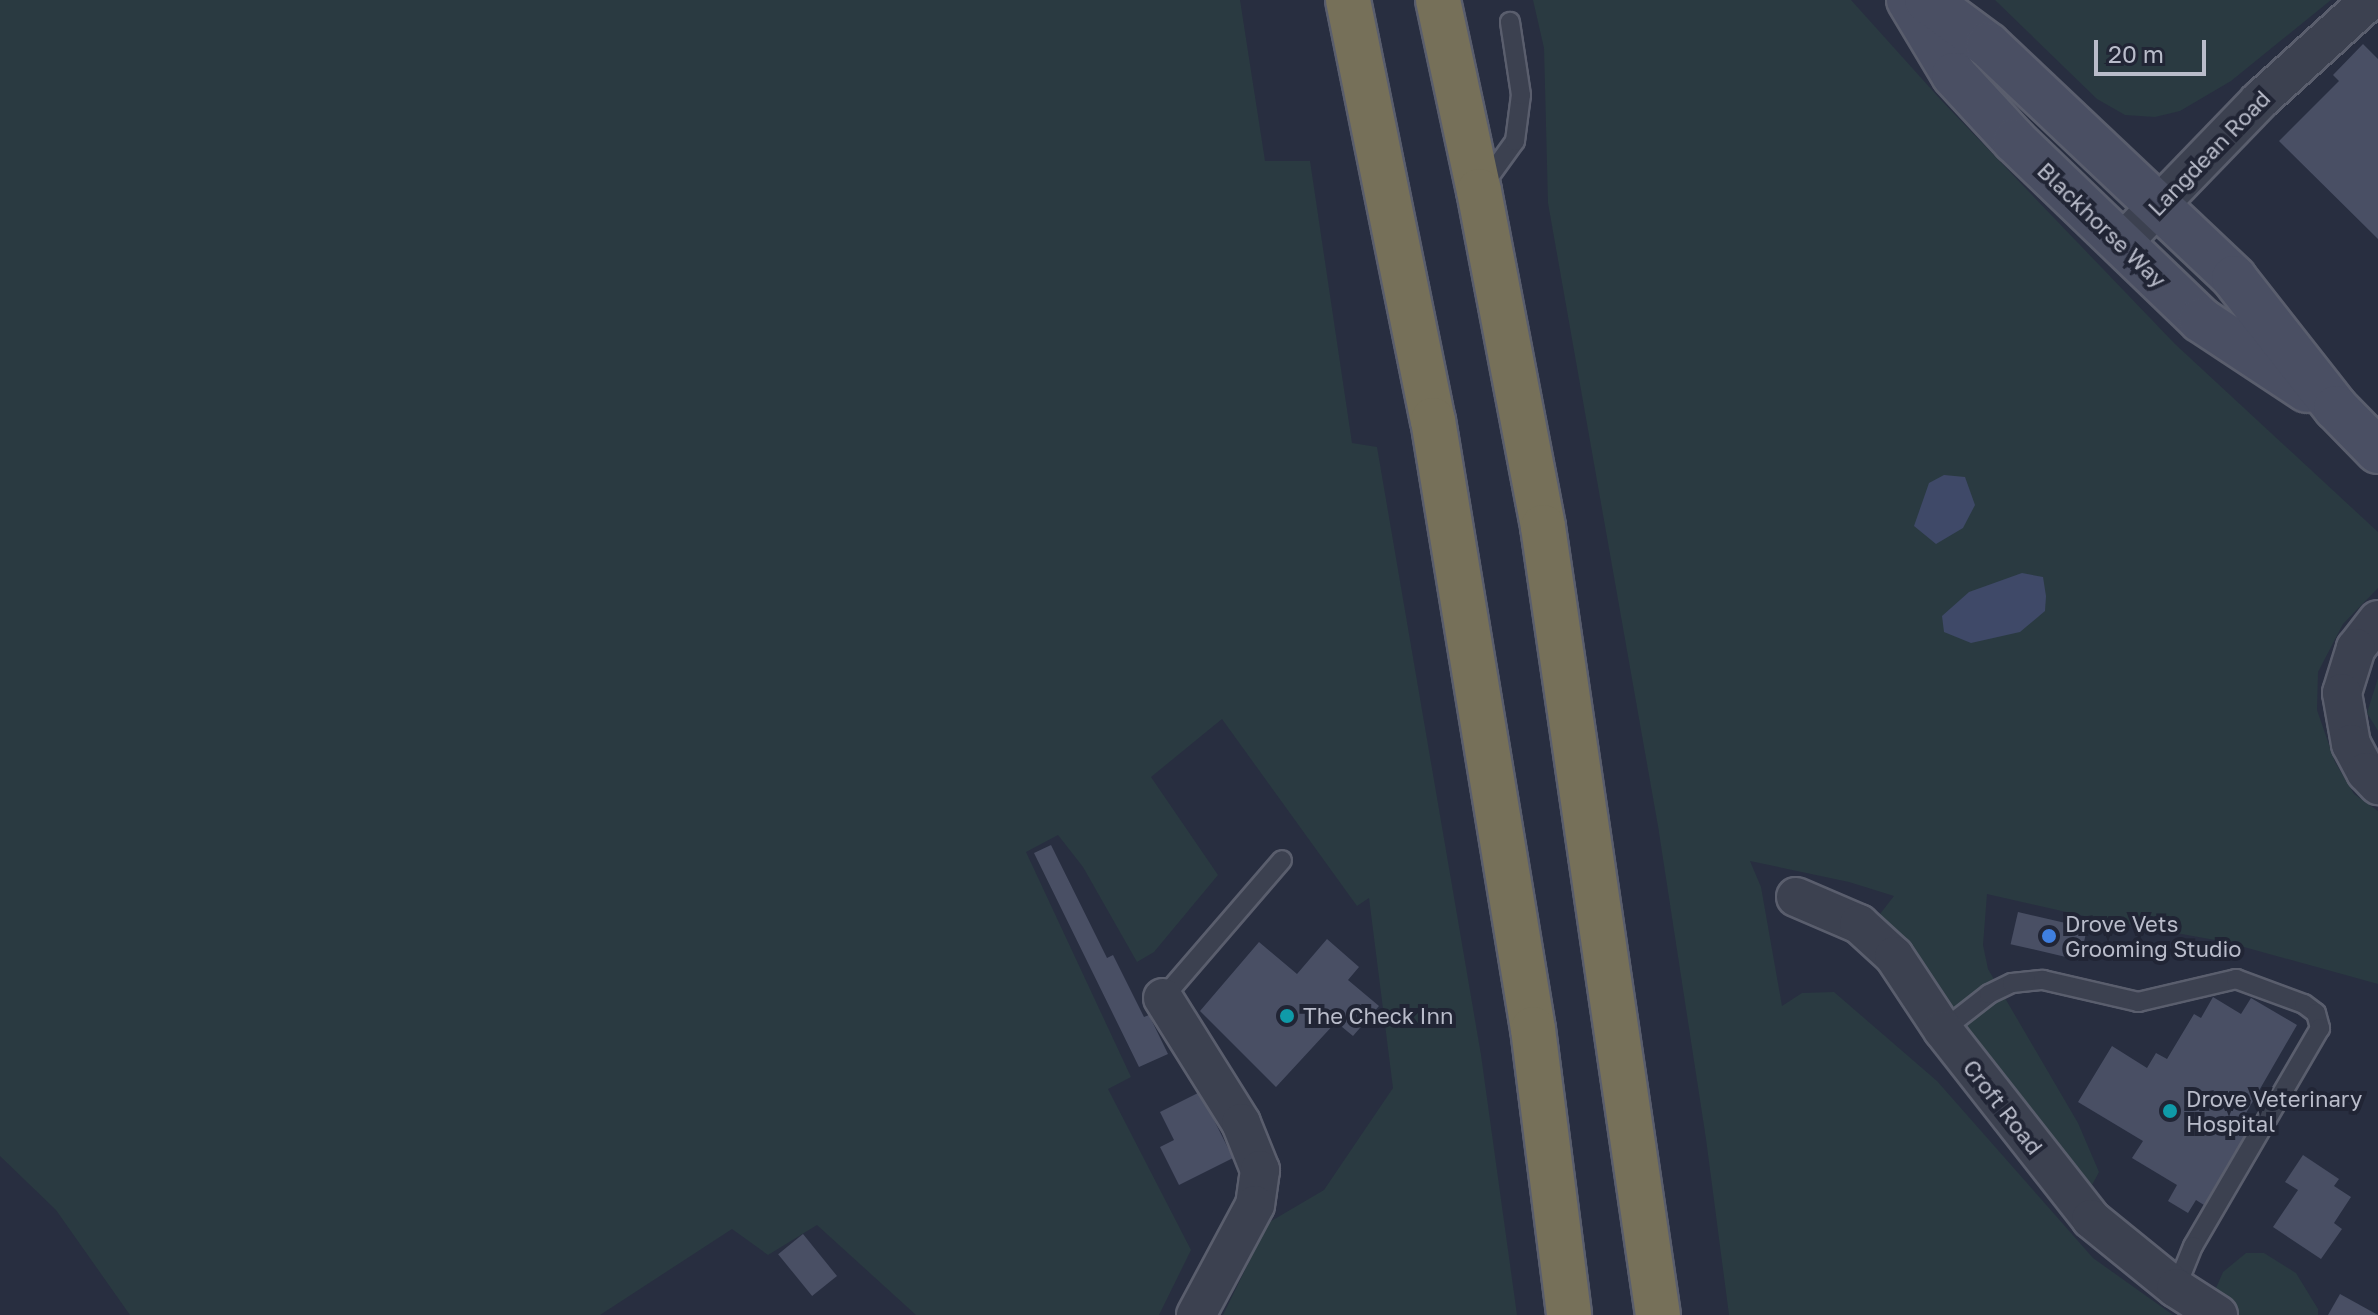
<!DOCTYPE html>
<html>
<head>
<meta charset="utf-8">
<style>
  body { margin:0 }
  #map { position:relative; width:2378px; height:1315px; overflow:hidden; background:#282e40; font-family:"Golos Text",sans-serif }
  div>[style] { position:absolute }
  .green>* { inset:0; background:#2a3a41 }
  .water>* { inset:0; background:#3f4968 }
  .building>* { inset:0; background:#494f64; transform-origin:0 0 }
  .roads { filter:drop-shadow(2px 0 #5a5e6d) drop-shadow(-2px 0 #5a5e6d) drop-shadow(0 2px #5a5e6d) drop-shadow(0 -2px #5a5e6d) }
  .service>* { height:18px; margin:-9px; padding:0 9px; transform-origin:9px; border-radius:9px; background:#3c4150 }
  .minor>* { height:38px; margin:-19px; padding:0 19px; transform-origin:19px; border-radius:19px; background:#3c4150 }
  .secondary>* { height:44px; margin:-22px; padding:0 22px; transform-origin:22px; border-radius:22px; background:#4a4f63 }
  .motorway>* { height:44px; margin:-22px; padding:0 22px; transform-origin:22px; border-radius:22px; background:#767059 }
  .dots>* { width:22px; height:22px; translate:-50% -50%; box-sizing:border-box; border:4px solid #212535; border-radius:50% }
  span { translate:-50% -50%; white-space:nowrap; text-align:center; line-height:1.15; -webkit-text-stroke:8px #212535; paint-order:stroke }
  .street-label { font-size:22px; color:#b9bcca }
  .poi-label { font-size:22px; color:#b9bcca }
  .left { translate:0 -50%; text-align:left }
  .scale { position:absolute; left:2094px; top:40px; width:112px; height:36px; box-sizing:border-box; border:4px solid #b9bcca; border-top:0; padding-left:10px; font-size:24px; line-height:28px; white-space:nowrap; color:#b9bcca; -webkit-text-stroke:6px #212535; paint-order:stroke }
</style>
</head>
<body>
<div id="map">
  <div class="green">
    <i style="clip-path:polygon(0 0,1240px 0,1265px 161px,1310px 161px,1352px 443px,1377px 447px,1481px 1055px,1517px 1315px,1223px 1315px,1268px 1223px,1324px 1190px,1393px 1088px,1369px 898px,1357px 906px,1222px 719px,1151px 777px,1218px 875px,1154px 952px,1137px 962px,1083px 867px,1058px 835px,1026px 852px,1131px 1077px,1108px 1089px,1191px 1250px,1159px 1315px,916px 1315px,817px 1225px,768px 1255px,732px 1229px,600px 1315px,130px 1315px,56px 1210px,0 1156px)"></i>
    <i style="clip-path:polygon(1533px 0,1851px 0,1941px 100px,2175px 344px,2378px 532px,2378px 588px,2343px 624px,2318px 672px,2317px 710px,2335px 762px,2354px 794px,2378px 811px,2378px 984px,2226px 942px,2093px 918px,1987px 894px,1983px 945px,1988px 969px,2078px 1123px,2099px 1172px,2092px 1185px,2087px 1185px,1878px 931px,1880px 914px,1894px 896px,1849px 882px,1750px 861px,1761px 887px,1782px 1006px,1802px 993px,1834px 992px,1937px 1081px,2093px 1258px,2173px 1315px,1729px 1315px,1706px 1139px,1658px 826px,1548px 203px,1544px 48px)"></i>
    <i style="clip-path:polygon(1995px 0,2331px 0,2231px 81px,2180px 111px,2155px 117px,2125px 115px,2097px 99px)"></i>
    <i style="clip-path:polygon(2378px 678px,2378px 731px,2367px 713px)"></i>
    <i style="clip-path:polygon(2246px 1253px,2264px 1253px,2296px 1273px,2318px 1309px,2318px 1315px,2216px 1315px,2216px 1288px,2223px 1272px)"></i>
  </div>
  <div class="water">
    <i style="clip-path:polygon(1944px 475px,1965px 477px,1975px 505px,1963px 528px,1936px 544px,1914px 526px,1929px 483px)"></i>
    <i style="clip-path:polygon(2022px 573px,2043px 577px,2046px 596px,2045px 611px,2020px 632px,1971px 643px,1944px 632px,1942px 616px,1969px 592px)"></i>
  </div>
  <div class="building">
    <i style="clip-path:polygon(2363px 44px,2378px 59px,2378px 239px,2279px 141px,2339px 81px,2333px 75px)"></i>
    <i style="clip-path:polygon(1051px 845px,1107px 958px,1113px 955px,1144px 1017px,1149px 1015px,1168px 1054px,1139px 1067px,1034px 853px)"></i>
    <i style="left:2018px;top:912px;width:71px;height:33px;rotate:13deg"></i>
    <i style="clip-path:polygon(1327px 939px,1359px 967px,1348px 980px,1379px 1006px,1353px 1036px,1336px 1022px,1276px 1087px,1200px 1011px,1259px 942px,1297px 974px)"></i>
    <i style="clip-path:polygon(2213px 997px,2241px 1014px,2251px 998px,2297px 1025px,2242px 1120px,2251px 1125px,2204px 1205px,2196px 1200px,2188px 1213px,2168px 1201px,2177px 1185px,2132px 1158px,2143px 1141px,2078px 1102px,2112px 1046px,2147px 1068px,2156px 1053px,2167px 1059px,2194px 1014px,2201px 1018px)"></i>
    <i style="clip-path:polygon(1200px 1092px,1233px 1158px,1179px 1185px,1160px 1147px,1174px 1140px,1160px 1112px)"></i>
    <i style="clip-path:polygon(2303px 1155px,2339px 1179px,2334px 1186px,2351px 1197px,2334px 1223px,2342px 1229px,2321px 1259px,2273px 1227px,2298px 1190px,2285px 1182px)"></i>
    <i style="left:803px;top:1234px;width:54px;height:32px;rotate:51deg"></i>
    <i style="clip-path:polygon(2340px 1294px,2378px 1315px,2328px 1315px)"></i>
  </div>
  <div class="roads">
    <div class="service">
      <i style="left:1484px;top:184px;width:53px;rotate:-54.2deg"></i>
      <i style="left:1515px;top:141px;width:46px;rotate:-82.6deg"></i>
      <i style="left:1521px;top:95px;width:74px;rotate:-98.6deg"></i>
      <i style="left:1163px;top:998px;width:182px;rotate:-49.2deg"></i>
      <i style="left:1943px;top:1030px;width:58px;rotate:-38deg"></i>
      <i style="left:1989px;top:994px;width:25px;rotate:-26deg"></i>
      <i style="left:2012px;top:983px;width:31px;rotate:-6deg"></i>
      <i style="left:2043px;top:980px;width:98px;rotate:13deg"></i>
      <i style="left:2138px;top:1002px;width:101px;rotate:-13.2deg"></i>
      <i style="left:2236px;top:979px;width:72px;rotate:20.2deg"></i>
      <i style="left:2304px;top:1004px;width:15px;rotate:37deg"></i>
      <i style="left:2316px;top:1013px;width:16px;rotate:75deg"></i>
      <i style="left:2320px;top:1028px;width:252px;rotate:120.2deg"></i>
      <i style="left:2193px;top:1246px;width:45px;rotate:112deg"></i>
    </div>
    <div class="minor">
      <i style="left:2121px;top:244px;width:199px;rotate:-46deg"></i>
      <i style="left:2259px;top:101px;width:150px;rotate:-42.3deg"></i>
      <i style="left:2378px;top:620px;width:36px;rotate:128deg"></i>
      <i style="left:2356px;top:648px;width:47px;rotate:107.3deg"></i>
      <i style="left:2342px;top:693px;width:52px;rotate:80deg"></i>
      <i style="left:2351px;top:744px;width:32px;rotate:62deg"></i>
      <i style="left:2366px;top:772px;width:18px;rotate:47deg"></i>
      <i style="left:1796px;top:897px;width:69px;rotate:23.2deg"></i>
      <i style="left:1859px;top:924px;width:47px;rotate:42.4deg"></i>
      <i style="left:1894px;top:956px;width:89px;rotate:56.5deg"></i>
      <i style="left:1943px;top:1030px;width:240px;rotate:51.9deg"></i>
      <i style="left:2091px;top:1219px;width:109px;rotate:39.1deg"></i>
      <i style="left:2176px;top:1288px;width:50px;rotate:32.7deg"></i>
      <i style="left:1163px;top:998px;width:147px;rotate:58deg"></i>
      <i style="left:1241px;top:1123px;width:51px;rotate:68deg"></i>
      <i style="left:1260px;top:1170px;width:35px;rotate:98deg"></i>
      <i style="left:1255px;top:1205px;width:125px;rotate:118.2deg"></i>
    </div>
    <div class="secondary">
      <i style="left:1909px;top:0;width:87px;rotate:59deg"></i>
      <i style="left:1954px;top:75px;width:90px;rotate:47.3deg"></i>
      <i style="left:2015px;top:141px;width:258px;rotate:43.9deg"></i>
      <i style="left:2201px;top:320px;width:127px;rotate:33.4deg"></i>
      <i style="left:1927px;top:0;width:76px;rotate:36.4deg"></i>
      <i style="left:1988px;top:45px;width:339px;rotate:43.4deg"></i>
      <i style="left:2234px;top:278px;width:165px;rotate:51.9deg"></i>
      <i style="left:2336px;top:408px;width:60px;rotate:45.7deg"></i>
    </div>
    <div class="motorway">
      <i style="left:1348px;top:0;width:429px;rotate:78.6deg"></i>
      <i style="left:1433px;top:420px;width:617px;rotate:80.68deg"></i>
      <i style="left:1533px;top:1029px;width:288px;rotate:82.8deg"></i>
      <i style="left:1438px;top:0;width:195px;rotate:77.9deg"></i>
      <i style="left:1479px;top:191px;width:342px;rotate:79.2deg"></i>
      <i style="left:1543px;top:527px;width:796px;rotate:81.7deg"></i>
    </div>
  </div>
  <div class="dots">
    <i style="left:2049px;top:936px;background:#3f7fe0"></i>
    <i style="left:1287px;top:1016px;background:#0f9aa8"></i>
    <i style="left:2170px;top:1111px;background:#0f9aa8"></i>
  </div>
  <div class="street-label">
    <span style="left:2209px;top:153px;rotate:-46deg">Langdean Road</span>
    <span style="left:2102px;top:225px;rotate:44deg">Blackhorse Way</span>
    <span style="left:2003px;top:1107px;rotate:52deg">Croft Road</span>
  </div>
  <div class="poi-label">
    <span class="left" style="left:2065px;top:936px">Drove Vets<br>Grooming Studio</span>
    <span class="left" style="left:1303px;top:1016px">The Check Inn</span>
    <span class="left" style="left:2186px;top:1111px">Drove Veterinary<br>Hospital</span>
  </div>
  <div class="scale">20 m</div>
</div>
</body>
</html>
